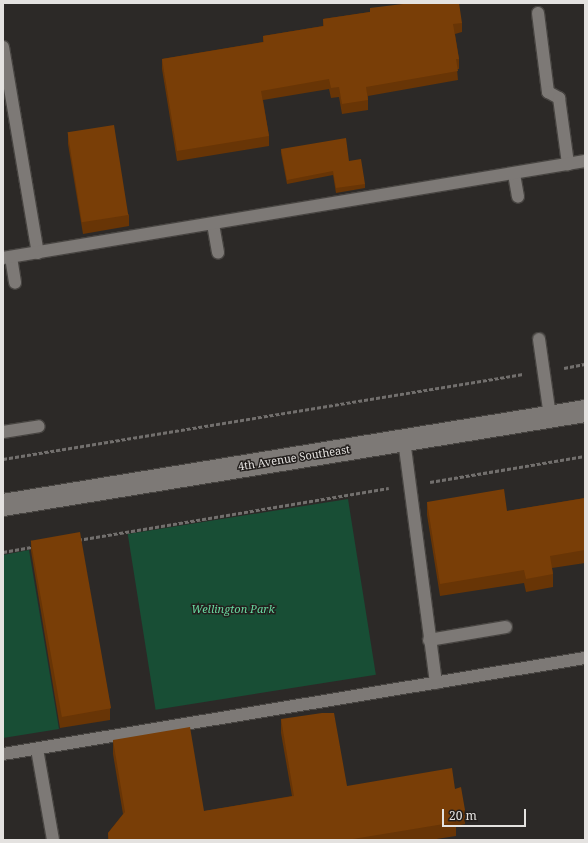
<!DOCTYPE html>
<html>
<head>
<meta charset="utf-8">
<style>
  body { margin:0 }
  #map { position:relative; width:588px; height:843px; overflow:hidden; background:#2c2927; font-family:"Noto Serif",serif }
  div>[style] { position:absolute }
  .green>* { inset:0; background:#184e35; transform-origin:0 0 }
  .path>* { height:2.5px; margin-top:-1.25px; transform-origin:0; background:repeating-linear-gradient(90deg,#726f6d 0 4px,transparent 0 6px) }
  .roads { filter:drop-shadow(1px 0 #474441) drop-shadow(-1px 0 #474441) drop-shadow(0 1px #474441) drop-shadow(0 -1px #474441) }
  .service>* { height:12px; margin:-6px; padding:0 6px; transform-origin:6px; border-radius:6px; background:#7d7976 }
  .minor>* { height:22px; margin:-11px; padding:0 11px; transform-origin:11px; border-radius:11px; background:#7d7976 }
  .wall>* { inset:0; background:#683506 }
  .building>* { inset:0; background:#793e07; transform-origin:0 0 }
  span { translate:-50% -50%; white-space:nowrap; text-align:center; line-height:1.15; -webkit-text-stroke:3px #231f1d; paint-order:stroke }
  .street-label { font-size:11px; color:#e4e2e0 }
  .park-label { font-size:11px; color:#69d9a1; font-style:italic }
  .frame { position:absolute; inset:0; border:4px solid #e4e2e0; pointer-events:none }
  .scale { position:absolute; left:442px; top:809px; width:84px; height:18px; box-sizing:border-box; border:2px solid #e4e2e0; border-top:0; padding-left:5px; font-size:12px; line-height:14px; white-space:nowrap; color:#e4e2e0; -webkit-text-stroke:3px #231f1d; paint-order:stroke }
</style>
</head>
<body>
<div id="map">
  <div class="green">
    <i style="left:348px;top:499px;width:178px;height:223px;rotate:81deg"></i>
    <i style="clip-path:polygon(29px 550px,59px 729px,3px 738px,3px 555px)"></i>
  </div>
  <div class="path">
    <i style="left:564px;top:368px;width:21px;rotate:-11deg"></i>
    <i style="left:3px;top:459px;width:527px;rotate:-9.28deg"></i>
    <i style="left:430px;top:482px;width:157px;rotate:-9.5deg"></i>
    <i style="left:78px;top:540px;width:315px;rotate:-9.5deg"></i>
    <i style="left:3px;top:552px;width:29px;rotate:-10deg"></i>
  </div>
  <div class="roads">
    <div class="service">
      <i style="left:538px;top:13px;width:80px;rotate:82.8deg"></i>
      <i style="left:548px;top:92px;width:13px;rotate:29deg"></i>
      <i style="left:559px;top:98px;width:67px;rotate:82.2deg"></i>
      <i style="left:3px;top:47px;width:209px;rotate:80.4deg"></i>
      <i style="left:514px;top:174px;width:23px;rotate:80deg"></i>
      <i style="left:213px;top:224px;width:29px;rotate:80deg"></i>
      <i style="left:11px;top:257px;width:26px;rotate:81deg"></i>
      <i style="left:3px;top:258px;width:590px;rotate:-9.46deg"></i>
      <i style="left:539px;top:339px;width:78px;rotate:81.9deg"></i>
      <i style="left:3px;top:432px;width:36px;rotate:-9deg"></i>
      <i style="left:404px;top:440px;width:245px;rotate:82.5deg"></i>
      <i style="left:429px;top:640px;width:78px;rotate:-9.6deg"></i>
      <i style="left:37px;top:749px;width:92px;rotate:80deg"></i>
      <i style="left:3px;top:754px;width:590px;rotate:-9.37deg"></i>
    </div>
    <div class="minor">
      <i style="left:3px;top:505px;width:590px;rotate:-9.17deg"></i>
    </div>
  </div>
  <div class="wall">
    <i style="clip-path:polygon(370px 8px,462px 23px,462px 32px,455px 34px,459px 59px,459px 69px,457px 69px,458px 80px,368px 96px,368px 110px,342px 114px,339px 97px,331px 98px,329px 89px,263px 100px,269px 136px,269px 146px,177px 161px,162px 69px,162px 59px,263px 42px,263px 36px,323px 26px,323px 19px,370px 12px)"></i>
    <i style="clip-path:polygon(68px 133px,129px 215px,129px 226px,83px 234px,68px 144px)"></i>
    <i style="clip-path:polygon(281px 149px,349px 161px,365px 184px,365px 188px,336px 193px,333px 175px,287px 184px,281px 153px)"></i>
    <i style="clip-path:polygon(585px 498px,585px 563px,552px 568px,553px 574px,553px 587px,526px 592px,524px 583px,440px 596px,427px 515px,427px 502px,507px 511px)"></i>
    <i style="clip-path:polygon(31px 540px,110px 708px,110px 720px,60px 728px,31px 551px)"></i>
    <i style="clip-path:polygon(281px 719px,347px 786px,455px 789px,465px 810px,465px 824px,456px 826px,456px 836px,430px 840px,108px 840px,108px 833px,123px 814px,113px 754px,113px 740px,204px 811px,292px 796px,281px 733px)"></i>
  </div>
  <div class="building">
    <i style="clip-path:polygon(411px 3px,459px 3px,462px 23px,453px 24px,459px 59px,456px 59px,458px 71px,366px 87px,368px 100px,342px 104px,339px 87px,331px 88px,329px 79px,261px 91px,269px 136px,177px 151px,162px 59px,264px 42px,263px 36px,324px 26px,323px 19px,370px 12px,370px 8px)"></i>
    <i style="left:114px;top:125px;width:91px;height:47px;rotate:81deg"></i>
    <i style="clip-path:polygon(346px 138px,349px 161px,361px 159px,365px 184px,336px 188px,333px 171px,287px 180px,281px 149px)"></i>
    <i style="clip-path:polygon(504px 489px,507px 511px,585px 498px,585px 550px,550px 556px,553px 574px,526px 579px,524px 570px,440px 584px,427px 502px)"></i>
    <i style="left:80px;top:532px;width:179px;height:50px;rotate:80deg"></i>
    <i style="clip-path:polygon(322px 713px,334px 713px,347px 786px,452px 768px,455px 789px,461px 787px,465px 810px,454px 812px,456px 822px,347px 840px,109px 840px,108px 833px,125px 812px,113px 740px,190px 727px,204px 811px,294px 796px,281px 719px)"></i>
  </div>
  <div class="street-label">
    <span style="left:294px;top:458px;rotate:-9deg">4th Avenue Southeast</span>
  </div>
  <div class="park-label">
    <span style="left:233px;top:609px">Wellington Park</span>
  </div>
  <div class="frame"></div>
  <div class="scale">20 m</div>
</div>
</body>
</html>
